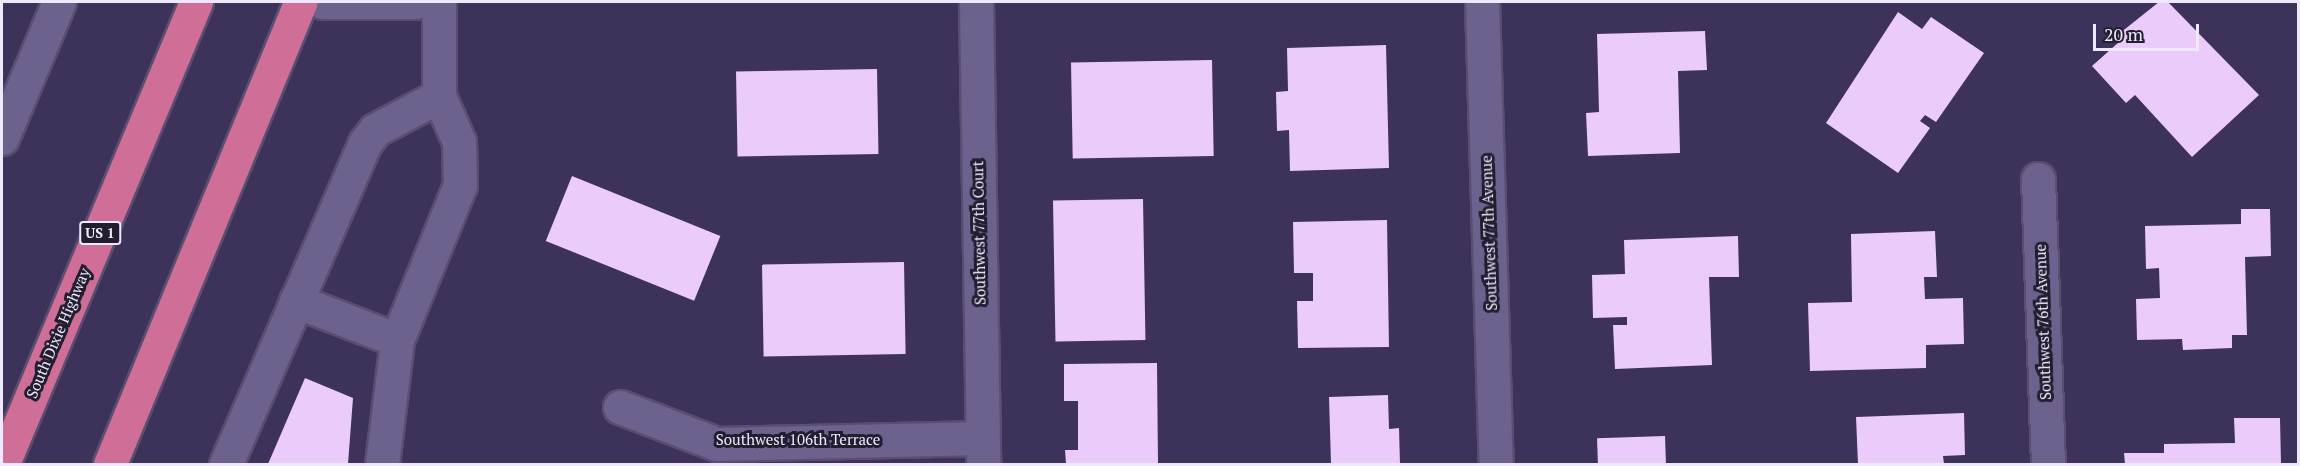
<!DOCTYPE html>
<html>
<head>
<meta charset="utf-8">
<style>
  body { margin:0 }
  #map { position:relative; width:2300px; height:466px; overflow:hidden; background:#3d325a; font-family:"PT Serif",serif }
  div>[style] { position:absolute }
  .building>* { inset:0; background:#ebcbf9; transform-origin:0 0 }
  .roads { filter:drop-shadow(2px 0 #594e70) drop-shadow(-2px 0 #594e70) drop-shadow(0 2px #594e70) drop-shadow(0 -2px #594e70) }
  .minor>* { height:33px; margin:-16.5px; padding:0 16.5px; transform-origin:16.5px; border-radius:16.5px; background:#6d618e }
  .highway>* { height:33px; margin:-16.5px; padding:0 16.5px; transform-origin:16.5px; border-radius:16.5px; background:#cf6e96 }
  span { translate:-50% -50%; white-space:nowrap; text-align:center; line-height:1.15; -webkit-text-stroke:6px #221e30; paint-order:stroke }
  .shield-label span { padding:2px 4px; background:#221e30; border:2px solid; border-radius:4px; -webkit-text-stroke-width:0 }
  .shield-label { font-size:14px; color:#eee9fe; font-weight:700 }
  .street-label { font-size:15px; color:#eee9fe }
  .frame { position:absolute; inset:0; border:3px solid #eee9fe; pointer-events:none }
  .scale { position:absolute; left:2093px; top:24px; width:106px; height:27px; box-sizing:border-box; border:3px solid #eee9fe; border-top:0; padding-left:8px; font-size:18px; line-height:21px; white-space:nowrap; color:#eee9fe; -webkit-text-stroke:4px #221e30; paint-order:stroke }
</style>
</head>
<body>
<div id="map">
  <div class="building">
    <i style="clip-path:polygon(2159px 2px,2168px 2px,2259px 95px,2192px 157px,2135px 95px,2126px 103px,2092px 66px,2119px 42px,2115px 37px)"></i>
    <i style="clip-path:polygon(1898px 12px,1922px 29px,1931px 17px,1984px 53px,1936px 122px,1925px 115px,1920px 121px,1930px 128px,1898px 173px,1826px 123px)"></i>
    <i style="clip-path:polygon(1705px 31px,1707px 70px,1678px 71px,1680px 153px,1588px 156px,1586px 113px,1599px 112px,1597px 34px)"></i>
    <i style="clip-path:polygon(1386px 45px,1389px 168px,1290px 171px,1289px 130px,1277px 131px,1276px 92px,1288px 91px,1287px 48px)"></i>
    <i style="left:1212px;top:60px;width:96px;height:141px;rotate:89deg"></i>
    <i style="left:877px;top:69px;width:85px;height:141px;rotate:89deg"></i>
    <i style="left:572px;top:176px;width:160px;height:70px;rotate:22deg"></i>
    <i style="left:1143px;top:199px;width:141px;height:90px;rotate:89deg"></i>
    <i style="clip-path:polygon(2241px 209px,2270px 209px,2271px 256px,2245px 257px,2247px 335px,2232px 335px,2232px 348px,2183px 350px,2182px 339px,2137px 340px,2136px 299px,2160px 298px,2159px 268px,2146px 269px,2145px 226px,2241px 224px)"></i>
    <i style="clip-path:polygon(1387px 220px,1389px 347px,1298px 348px,1297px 301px,1313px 301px,1313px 273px,1294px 273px,1293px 222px)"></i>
    <i style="clip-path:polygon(1935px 231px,1937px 277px,1924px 277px,1925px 299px,1963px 298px,1964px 344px,1926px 345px,1926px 368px,1810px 371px,1808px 303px,1852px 302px,1851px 234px)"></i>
    <i style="clip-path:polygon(1738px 236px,1739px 277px,1709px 277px,1712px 365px,1615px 369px,1613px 325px,1627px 325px,1627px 317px,1593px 318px,1592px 275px,1625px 274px,1624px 240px)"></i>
    <i style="left:904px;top:262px;width:92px;height:142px;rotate:89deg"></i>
    <i style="clip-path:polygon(1157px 363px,1158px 464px,1066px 464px,1065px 450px,1078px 450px,1078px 401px,1064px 401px,1064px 364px)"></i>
    <i style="clip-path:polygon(305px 378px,353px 398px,348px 464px,268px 464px)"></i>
    <i style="clip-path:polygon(1388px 395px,1389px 429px,1399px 428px,1400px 464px,1331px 464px,1329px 397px)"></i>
    <i style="clip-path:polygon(1964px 413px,1965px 455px,1943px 456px,1944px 464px,1858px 464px,1856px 417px)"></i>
    <i style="clip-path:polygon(2234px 418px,2280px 418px,2281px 464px,2125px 464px,2124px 453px,2164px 453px,2164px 444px,2235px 443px)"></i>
    <i style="left:1665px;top:436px;width:28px;height:68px;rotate:88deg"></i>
  </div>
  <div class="roads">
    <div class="minor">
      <i style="left:322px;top:2px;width:93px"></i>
      <i style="left:976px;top:2px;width:462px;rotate:89.1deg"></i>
      <i style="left:1482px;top:2px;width:462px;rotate:88.3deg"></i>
      <i style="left:2px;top:138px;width:147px;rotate:-67.3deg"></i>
      <i style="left:2038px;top:179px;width:285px;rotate:88deg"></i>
      <i style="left:296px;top:301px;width:108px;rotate:21.1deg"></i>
      <i style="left:397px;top:340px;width:167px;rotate:-67.9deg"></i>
      <i style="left:460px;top:185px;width:43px;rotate:-91.3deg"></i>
      <i style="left:459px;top:142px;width:50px;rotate:-113.5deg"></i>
      <i style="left:620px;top:407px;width:104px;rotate:20.9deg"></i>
      <i style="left:717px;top:444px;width:265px;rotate:-1.3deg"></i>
      <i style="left:226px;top:464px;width:350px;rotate:-66.6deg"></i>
      <i style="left:365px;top:143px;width:16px;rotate:-52deg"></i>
      <i style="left:375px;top:130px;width:72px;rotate:-28deg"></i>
      <i style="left:439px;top:96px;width:94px;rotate:-90deg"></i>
      <i style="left:382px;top:464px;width:125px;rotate:-83.1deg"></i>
    </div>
    <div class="highway">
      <i style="left:3px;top:464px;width:501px;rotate:-67.33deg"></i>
      <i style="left:110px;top:464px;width:500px;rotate:-67.6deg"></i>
    </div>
  </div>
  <div class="shield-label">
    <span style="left:100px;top:233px">US 1</span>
  </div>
  <div class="street-label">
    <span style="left:979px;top:233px;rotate:-91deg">Southwest 77th Court</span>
    <span style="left:1489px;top:233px;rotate:-92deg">Southwest 77th Avenue</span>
    <span style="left:2043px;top:322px;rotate:-92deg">Southwest 76th Avenue</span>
    <span style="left:58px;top:333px;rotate:-67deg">South Dixie Highway</span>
    <span style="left:798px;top:440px">Southwest 106th Terrace</span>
  </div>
  <div class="frame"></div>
  <div class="scale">20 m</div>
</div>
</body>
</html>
